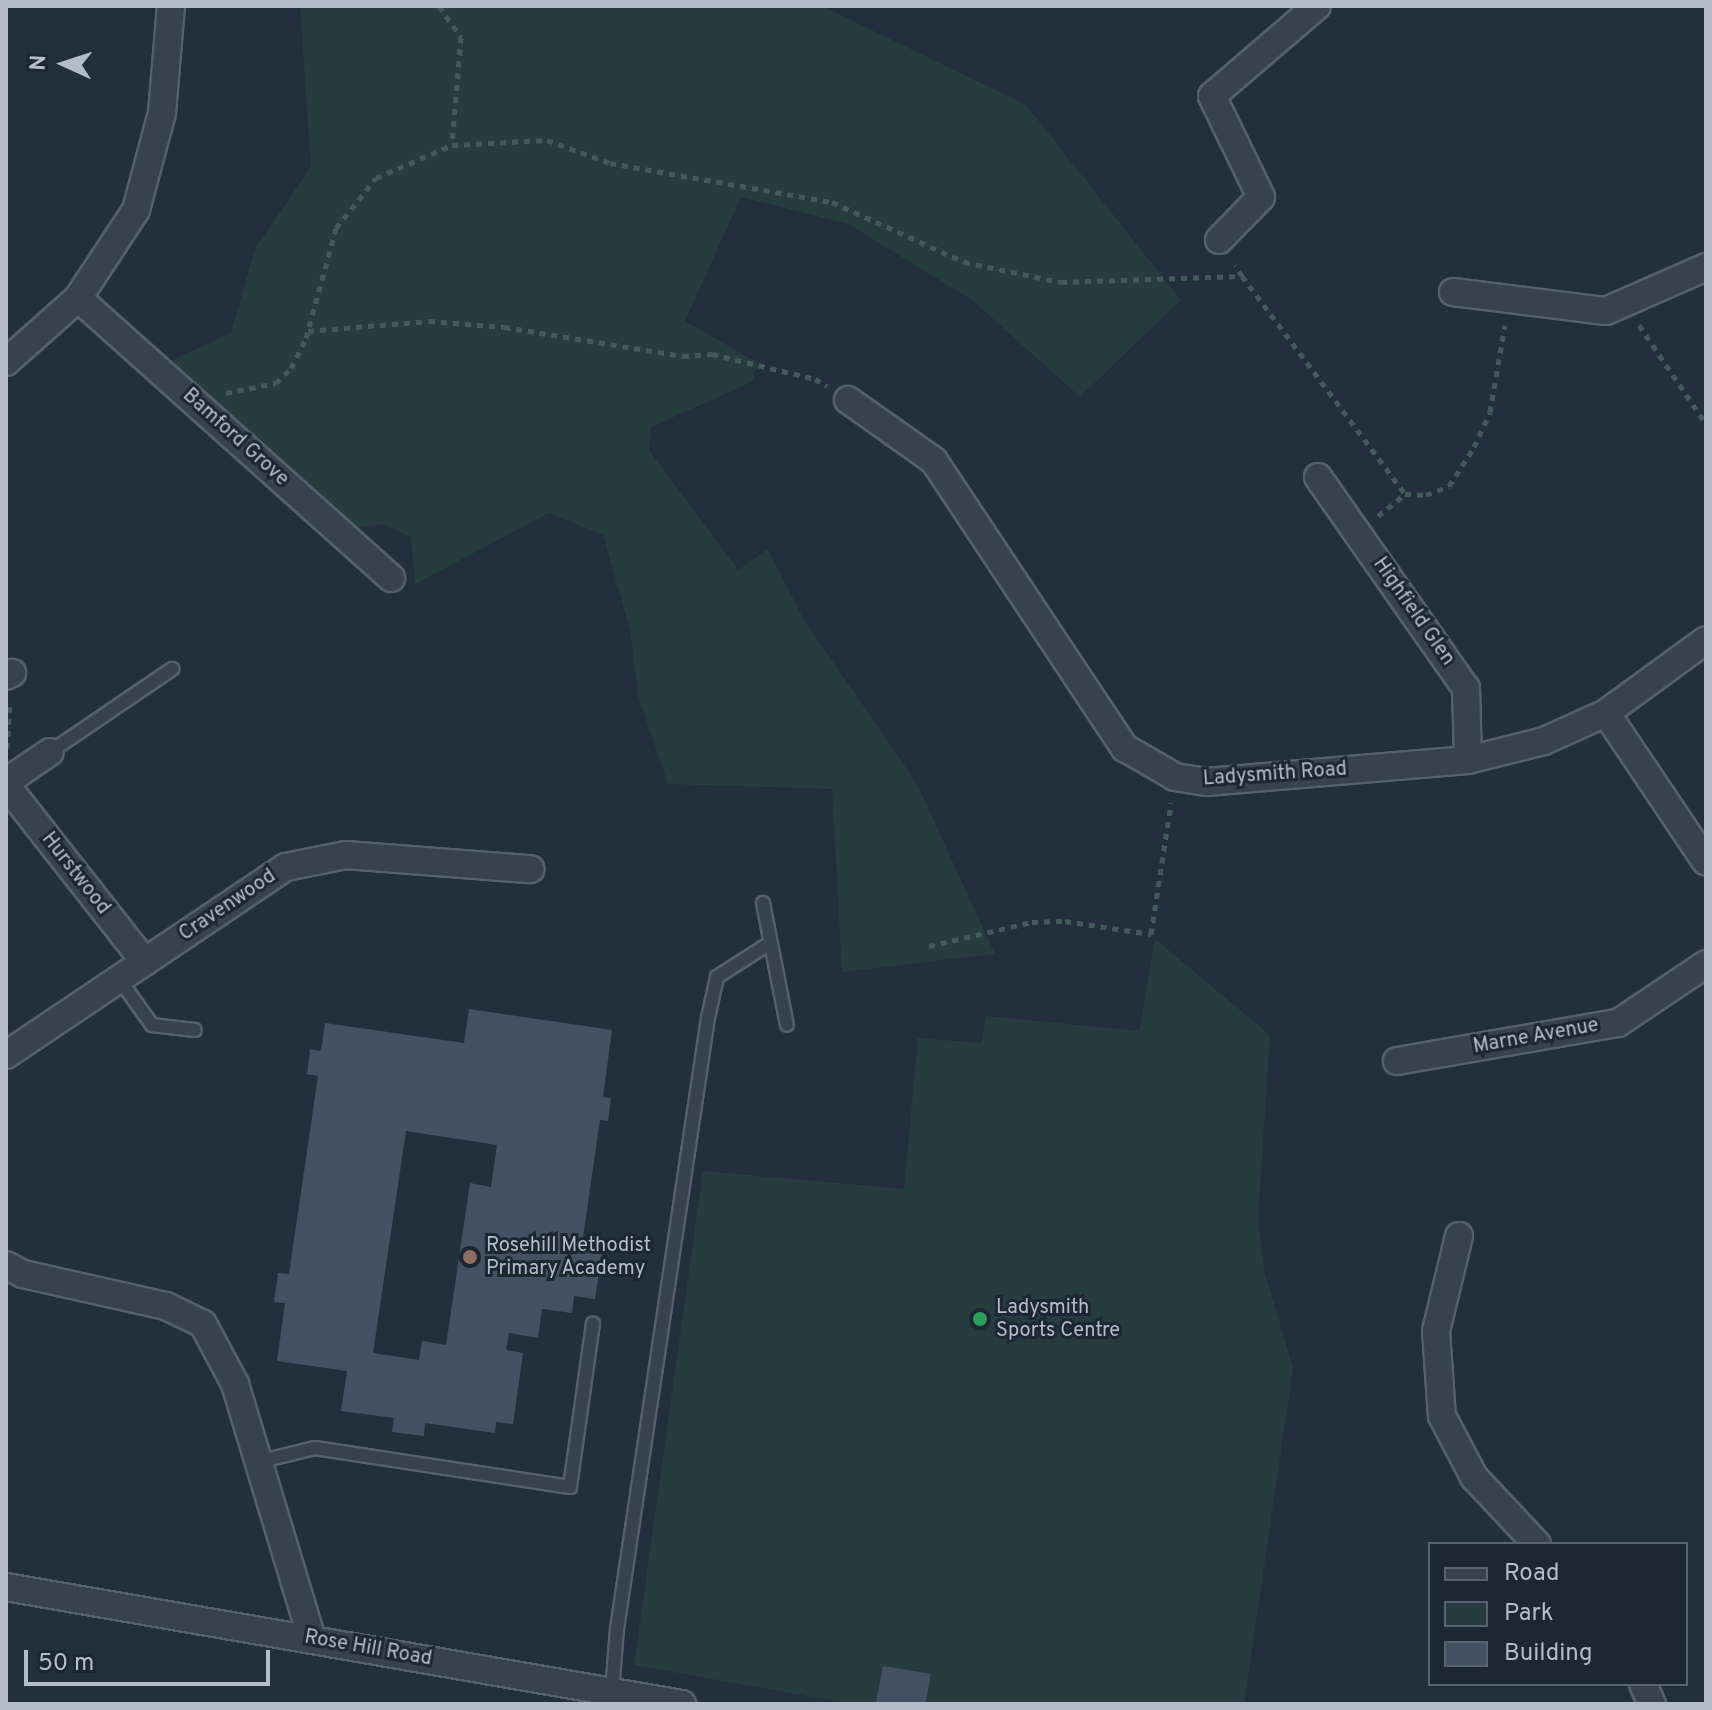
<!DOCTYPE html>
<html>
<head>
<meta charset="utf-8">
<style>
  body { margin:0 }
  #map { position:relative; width:1712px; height:1710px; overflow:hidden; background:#242f3e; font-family:Overpass,sans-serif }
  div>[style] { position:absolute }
  .green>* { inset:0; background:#263c3f }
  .building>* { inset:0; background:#455162 }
  .path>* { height:5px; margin-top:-2.5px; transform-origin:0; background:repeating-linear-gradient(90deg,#44595c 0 6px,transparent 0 12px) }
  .roads { filter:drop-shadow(2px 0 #565f6c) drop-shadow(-2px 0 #565f6c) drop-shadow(0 2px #565f6c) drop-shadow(0 -2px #565f6c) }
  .lane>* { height:12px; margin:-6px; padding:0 6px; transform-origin:6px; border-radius:6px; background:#38414e }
  .street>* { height:26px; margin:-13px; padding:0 13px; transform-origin:13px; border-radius:13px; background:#38414e }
  .dots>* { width:22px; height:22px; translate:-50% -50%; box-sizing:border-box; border:4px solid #1d2633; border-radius:50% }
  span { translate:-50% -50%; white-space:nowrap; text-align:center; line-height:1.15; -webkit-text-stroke:6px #1d2633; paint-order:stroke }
  .street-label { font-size:20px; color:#b4bcc9 }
  .poi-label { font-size:20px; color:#b4bcc9 }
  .left { translate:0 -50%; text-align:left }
  .frame { position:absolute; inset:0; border:8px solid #b4bcc9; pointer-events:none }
  .legend { position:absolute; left:1428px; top:1542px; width:260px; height:144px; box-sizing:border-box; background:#1d2633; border:2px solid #59626f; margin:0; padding:10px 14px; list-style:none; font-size:24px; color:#b4bcc9 }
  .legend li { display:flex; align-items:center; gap:16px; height:40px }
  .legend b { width:40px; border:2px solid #59626f }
  .north { position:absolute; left:24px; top:24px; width:80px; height:80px; -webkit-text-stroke:6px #1d2633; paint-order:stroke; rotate:273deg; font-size:22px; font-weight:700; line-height:32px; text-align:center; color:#b4bcc9 }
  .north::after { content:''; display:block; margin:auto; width:28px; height:36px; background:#b4bcc9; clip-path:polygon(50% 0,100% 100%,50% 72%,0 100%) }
  .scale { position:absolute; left:24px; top:1650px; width:246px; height:36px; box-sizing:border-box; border:4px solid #b4bcc9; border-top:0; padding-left:10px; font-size:24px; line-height:28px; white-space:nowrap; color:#b4bcc9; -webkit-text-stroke:6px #1d2633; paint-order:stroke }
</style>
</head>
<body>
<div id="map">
  <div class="green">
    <i style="clip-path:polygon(300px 6px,822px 6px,1026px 105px,1181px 300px,1080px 397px,972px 300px,848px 224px,741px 197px,685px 321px,758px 363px,752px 382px,651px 427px,649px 450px,738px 570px,768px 549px,804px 620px,916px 782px,995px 954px,842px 972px,832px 789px,668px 784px,638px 695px,630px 630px,603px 535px,549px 513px,415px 584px,411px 537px,383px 524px,353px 529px,170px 368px,174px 359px,231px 333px,255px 249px,311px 166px)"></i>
    <i style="clip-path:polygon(1155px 939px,1270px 1035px,1258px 1218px,1264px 1270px,1293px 1368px,1244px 1704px,851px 1704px,634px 1665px,703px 1171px,904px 1189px,918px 1038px,982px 1043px,986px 1016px,1139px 1031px)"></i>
  </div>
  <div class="building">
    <i style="clip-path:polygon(evenodd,469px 1009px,612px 1030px,603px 1097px,611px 1098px,608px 1121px,600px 1120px,582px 1244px,603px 1247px,595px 1299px,574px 1296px,572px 1313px,542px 1309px,538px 1338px,509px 1333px,506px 1350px,523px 1353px,513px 1424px,496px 1422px,495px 1433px,425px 1423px,424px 1436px,392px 1432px,394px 1418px,341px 1411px,347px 1371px,277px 1361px,285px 1303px,274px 1302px,278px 1273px,289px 1274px,318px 1076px,307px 1074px,310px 1049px,321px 1051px,325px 1023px,464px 1043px,469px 1009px,406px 1131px,497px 1145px,491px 1187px,470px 1183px,446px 1345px,422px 1341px,419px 1360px,373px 1353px,406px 1131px)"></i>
    <i style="clip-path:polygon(883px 1666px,931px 1674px,925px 1704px,876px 1703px)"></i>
  </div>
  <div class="path">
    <i style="left:439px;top:6px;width:38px;rotate:55deg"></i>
    <i style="left:461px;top:37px;width:108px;rotate:94.8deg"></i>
    <i style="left:1242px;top:276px;width:272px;rotate:53.2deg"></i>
    <i style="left:1405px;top:494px;width:21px;rotate:3deg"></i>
    <i style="left:1426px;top:495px;width:25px;rotate:-21deg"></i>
    <i style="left:1449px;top:486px;width:46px;rotate:-57.3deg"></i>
    <i style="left:1474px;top:447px;width:38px;rotate:-65deg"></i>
    <i style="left:1490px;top:412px;width:88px;rotate:-80.2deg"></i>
    <i style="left:1639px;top:325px;width:120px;rotate:55.9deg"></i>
    <i style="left:308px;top:331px;width:121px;rotate:-4.7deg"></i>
    <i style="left:429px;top:321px;width:75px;rotate:4.6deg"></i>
    <i style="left:504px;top:327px;width:181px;rotate:9.2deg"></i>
    <i style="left:683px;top:356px;width:29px;rotate:-4deg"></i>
    <i style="left:712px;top:354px;width:106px;rotate:13.6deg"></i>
    <i style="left:815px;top:379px;width:14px;rotate:30deg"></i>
    <i style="left:226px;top:393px;width:51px;rotate:-11.3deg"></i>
    <i style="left:276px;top:383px;width:21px;rotate:-45deg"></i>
    <i style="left:291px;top:368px;width:34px;rotate:-63deg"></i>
    <i style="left:306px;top:338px;width:114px;rotate:-74.7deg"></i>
    <i style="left:336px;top:228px;width:64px;rotate:-51.3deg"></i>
    <i style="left:376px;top:178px;width:83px;rotate:-23.5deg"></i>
    <i style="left:452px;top:145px;width:95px;rotate:-3deg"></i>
    <i style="left:547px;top:140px;width:67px;rotate:20.1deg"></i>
    <i style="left:610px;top:163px;width:225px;rotate:10deg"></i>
    <i style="left:832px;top:202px;width:145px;rotate:24.4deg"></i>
    <i style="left:964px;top:262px;width:99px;rotate:11.7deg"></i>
    <i style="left:1061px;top:282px;width:181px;rotate:-1.9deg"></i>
    <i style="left:1242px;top:276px;width:13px;rotate:-122deg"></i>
    <i style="left:1378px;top:516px;width:35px;rotate:-39deg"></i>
    <i style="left:7px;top:748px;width:46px;rotate:-86.3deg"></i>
    <i style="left:929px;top:946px;width:106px;rotate:-13.1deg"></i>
    <i style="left:1032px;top:922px;width:33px;rotate:-2deg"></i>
    <i style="left:1065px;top:921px;width:87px;rotate:8.6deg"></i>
    <i style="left:1151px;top:934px;width:133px;rotate:-81.3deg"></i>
  </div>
  <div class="roads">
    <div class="lane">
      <i style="left:50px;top:752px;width:148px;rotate:-34.2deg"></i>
      <i style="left:763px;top:903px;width:124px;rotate:78.9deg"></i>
      <i style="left:119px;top:979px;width:57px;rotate:54.3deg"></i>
      <i style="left:152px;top:1025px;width:43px;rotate:6.6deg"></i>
      <i style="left:258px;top:1462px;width:59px;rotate:-13.8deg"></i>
      <i style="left:315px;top:1448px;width:258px;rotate:8.7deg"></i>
      <i style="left:570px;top:1487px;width:165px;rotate:-82deg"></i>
      <i style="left:612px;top:1692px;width:63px;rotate:-85.5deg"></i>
      <i style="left:617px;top:1629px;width:618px;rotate:-81.53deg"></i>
      <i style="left:708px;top:1018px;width:42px;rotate:-77.6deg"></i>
      <i style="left:717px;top:977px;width:63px;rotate:-32.7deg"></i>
    </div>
    <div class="street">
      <i style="left:1219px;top:240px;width:60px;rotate:-45.7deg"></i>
      <i style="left:1261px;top:197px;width:112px;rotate:-115.9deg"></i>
      <i style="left:1212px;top:96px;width:138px;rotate:-40.6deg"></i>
      <i style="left:1453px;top:292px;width:154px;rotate:7.1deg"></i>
      <i style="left:1606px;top:311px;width:109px;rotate:-23.7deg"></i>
      <i style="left:78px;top:298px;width:420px;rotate:41.8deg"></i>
      <i style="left:6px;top:362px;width:96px;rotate:-41.6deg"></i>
      <i style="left:78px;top:298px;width:105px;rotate:-56.6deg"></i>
      <i style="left:136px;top:210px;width:100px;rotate:-75deg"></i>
      <i style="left:162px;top:113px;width:107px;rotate:-85.2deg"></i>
      <i style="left:848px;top:400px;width:105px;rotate:35.3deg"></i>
      <i style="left:934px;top:461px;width:345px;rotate:56.4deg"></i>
      <i style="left:1125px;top:748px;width:58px;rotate:30.1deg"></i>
      <i style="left:1175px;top:777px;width:31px;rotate:9deg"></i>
      <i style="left:1206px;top:782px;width:263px;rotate:-4.8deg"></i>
      <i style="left:1468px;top:760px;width:78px;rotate:-14deg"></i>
      <i style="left:1544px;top:741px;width:68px;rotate:-24.3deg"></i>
      <i style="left:1606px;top:713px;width:124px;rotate:-36.1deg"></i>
      <i style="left:1318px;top:477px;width:258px;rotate:55deg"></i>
      <i style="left:1466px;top:688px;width:72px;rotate:88.4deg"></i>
      <i style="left:6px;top:676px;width:7px;rotate:-27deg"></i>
      <i style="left:1606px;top:713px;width:179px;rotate:56.1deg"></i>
      <i style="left:6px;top:782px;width:53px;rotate:-34.3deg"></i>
      <i style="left:6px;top:785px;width:225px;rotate:51.9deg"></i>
      <i style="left:6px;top:1055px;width:337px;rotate:-33.9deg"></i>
      <i style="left:286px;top:867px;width:61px;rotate:-11.3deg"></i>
      <i style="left:346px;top:855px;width:185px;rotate:4.4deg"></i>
      <i style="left:1397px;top:1061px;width:224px;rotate:-9.8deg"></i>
      <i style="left:1618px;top:1023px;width:106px;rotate:-33.8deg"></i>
      <i style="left:1459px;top:1236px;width:98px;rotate:103.6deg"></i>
      <i style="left:1436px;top:1331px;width:85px;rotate:86deg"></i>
      <i style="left:1442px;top:1416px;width:69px;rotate:62.3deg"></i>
      <i style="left:1474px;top:1477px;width:92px;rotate:46.8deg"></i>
      <i style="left:6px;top:1265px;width:19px;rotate:28deg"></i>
      <i style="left:23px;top:1274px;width:147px;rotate:12.6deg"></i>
      <i style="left:166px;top:1306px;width:41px;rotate:25.9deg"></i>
      <i style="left:203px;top:1324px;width:68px;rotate:61.9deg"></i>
      <i style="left:235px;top:1384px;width:266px;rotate:73.2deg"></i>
      <i style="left:6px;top:1587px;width:686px;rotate:9.82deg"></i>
      <i style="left:1643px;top:1684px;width:22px;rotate:66deg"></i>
    </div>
  </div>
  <div class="dots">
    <i style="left:470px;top:1257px;background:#8d6e63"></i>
    <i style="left:980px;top:1319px;background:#2e9e5b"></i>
  </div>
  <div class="street-label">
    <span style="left:235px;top:438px;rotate:42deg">Bamford Grove</span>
    <span style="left:1413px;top:612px;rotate:55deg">Highfield Glen</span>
    <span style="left:1275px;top:775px;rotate:-4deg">Ladysmith Road</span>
    <span style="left:75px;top:874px;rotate:52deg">Hurstwood</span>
    <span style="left:228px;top:906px;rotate:-34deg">Cravenwood</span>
    <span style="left:1536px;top:1037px;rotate:-10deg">Marne Avenue</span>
    <span style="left:368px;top:1649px;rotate:10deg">Rose Hill Road</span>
  </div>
  <div class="poi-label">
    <span class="left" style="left:486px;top:1258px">Rosehill Methodist<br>Primary Academy</span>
    <span class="left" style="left:996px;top:1320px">Ladysmith<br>Sports Centre</span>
  </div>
  <div class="frame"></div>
  <ul class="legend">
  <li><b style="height:10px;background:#38414e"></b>Road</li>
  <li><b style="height:22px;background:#263c3f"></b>Park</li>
  <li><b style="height:22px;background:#455162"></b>Building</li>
  </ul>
  <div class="north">N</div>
  <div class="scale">50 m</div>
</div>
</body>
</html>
